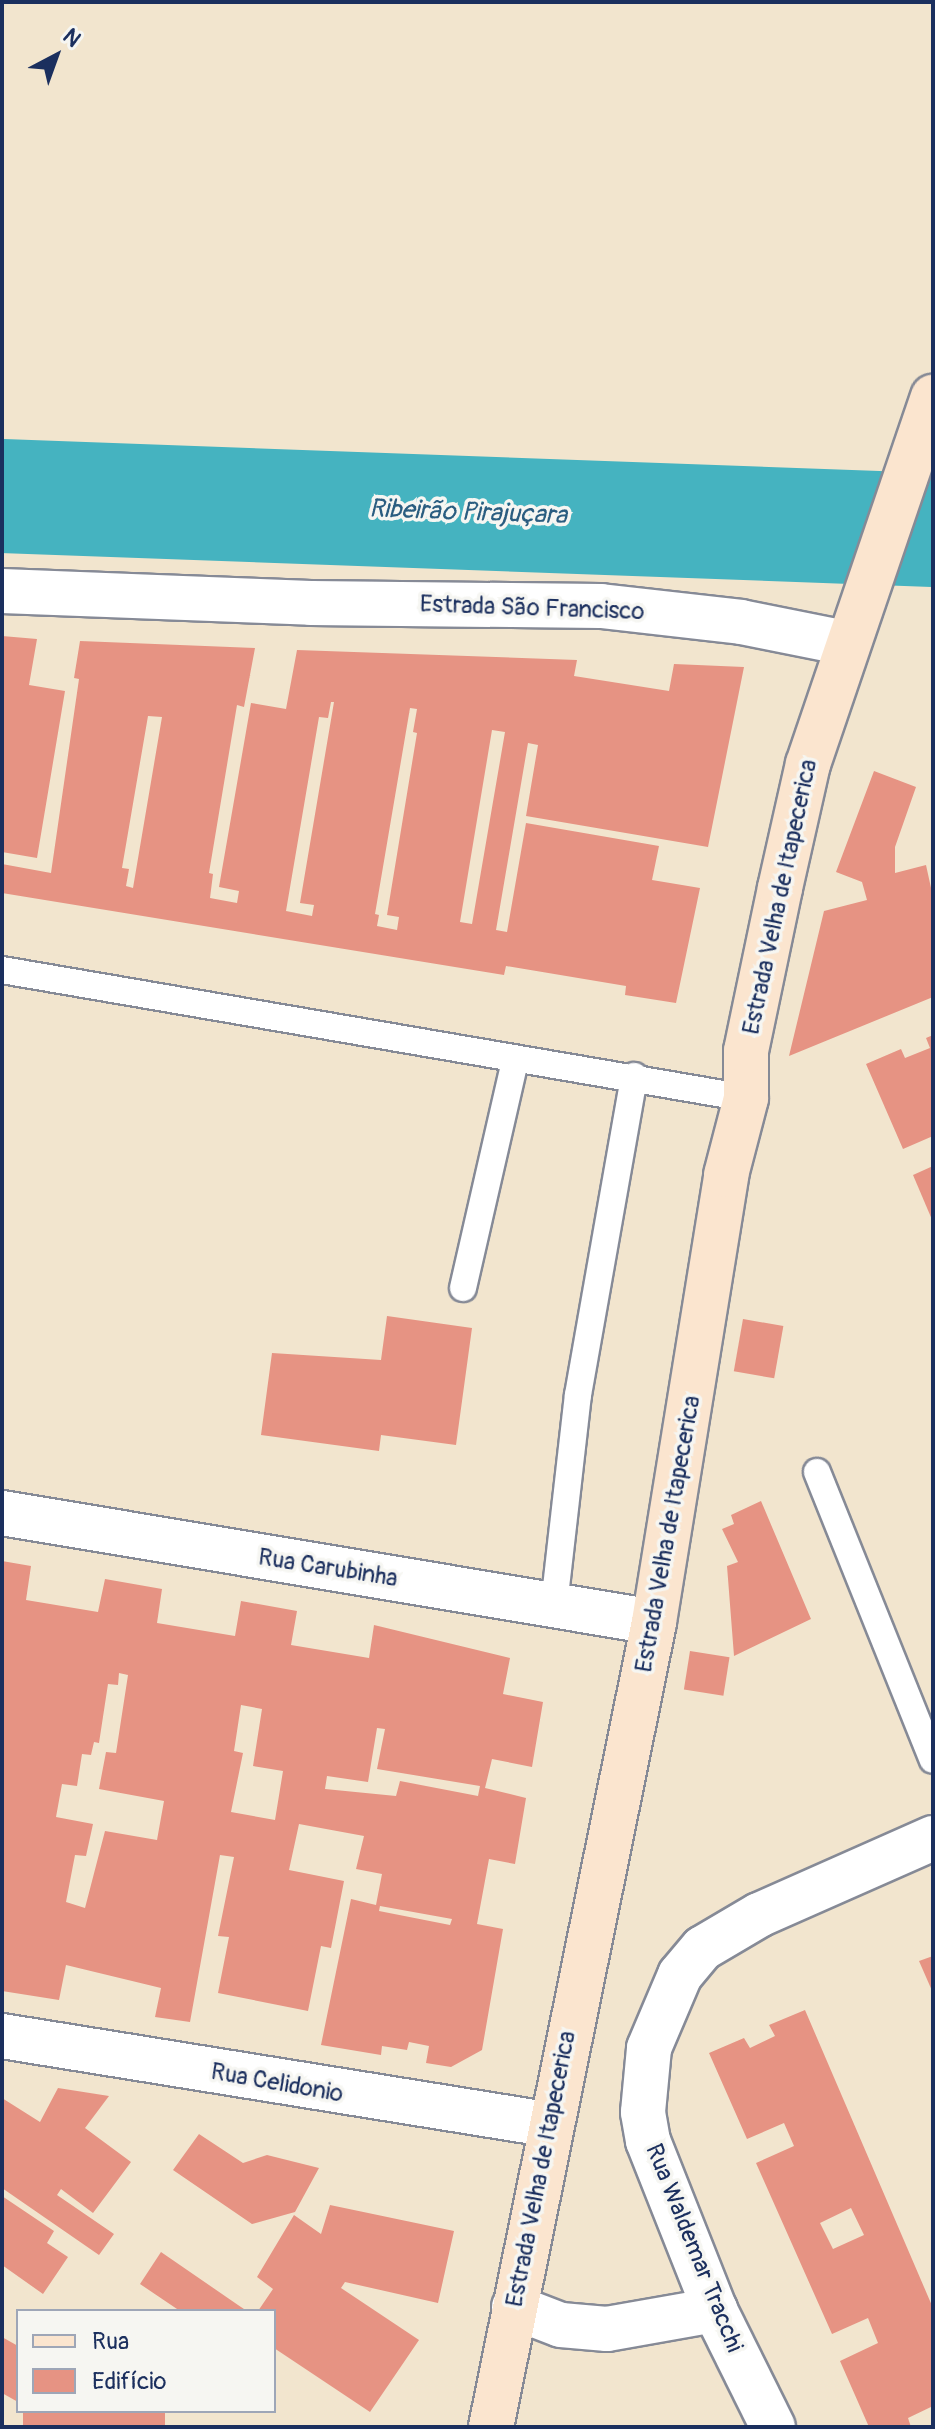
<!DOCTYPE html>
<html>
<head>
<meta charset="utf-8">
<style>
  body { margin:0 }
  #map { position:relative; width:935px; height:2429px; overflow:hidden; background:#f2e5ce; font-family:Pangolin,sans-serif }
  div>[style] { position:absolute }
  .river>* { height:114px; margin:-57px; padding:0 57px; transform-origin:57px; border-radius:57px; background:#45b3c0 }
  .building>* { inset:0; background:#e69383; transform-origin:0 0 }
  .roads { filter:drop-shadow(2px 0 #868a96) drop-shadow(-2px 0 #868a96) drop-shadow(0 2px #868a96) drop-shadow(0 -2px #868a96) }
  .lane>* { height:26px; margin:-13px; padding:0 13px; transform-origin:13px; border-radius:13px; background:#fff }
  .street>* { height:44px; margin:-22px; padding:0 22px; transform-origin:22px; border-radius:22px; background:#fff }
  .secondary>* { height:44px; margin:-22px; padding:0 22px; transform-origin:22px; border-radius:22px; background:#fbe5cf }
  span { translate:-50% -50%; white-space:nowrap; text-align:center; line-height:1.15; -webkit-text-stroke:7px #f6f6f2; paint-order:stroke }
  .street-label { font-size:24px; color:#1b2f5e }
  .water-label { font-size:26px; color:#2a5d80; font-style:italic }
  .frame { position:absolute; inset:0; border:4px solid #1b2f5e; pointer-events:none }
  .legend { position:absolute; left:16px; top:2309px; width:260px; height:104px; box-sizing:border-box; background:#f6f6f2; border:2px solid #9ea6b7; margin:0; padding:10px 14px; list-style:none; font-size:24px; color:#1b2f5e }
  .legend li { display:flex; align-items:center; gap:16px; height:40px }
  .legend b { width:40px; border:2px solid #9ea6b7 }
  .north { position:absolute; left:16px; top:16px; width:80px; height:80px; -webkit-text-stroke:6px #f6f6f2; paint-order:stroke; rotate:41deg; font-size:22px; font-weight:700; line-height:32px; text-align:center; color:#1b2f5e }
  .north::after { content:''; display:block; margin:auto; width:28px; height:36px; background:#1b2f5e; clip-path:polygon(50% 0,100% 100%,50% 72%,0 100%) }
</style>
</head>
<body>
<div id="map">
  <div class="river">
    <i style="left:2px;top:496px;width:932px;rotate:2.09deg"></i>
  </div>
  <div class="building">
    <i style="clip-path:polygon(2px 636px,37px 639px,29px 685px,65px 691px,37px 858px,2px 852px)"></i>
    <i style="clip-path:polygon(evenodd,80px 641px,255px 648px,244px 707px,237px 705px,209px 873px,213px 874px,210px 898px,237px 903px,239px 891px,219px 887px,251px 703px,286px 709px,297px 650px,577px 660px,574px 676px,669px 691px,674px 664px,744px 667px,708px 847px,526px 816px,538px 745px,528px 743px,496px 930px,507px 932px,526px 823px,659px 846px,652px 880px,700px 888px,676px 1003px,625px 995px,626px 986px,506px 966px,504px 975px,2px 893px,2px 864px,51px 873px,79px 679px,74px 678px,80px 641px,331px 702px,334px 702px,300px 903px,314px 905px,312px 916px,286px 911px,319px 717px,328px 718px,331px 702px,80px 641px,410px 708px,417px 709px,413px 732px,417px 733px,387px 915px,399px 917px,397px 930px,377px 926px,379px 915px,375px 914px,410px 708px,80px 641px,148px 716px,162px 717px,133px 888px,126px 886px,129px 869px,122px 868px,148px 716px,80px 641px,492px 730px,505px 732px,472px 924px,460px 922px,492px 730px)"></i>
    <i style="clip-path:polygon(874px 771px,916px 787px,895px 847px,895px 873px,926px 865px,933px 897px,933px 997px,789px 1056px,824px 911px,867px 900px,862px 882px,836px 872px)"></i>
    <i style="clip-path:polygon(933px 1035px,933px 1136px,903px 1149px,866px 1064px,901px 1049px,905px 1058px,930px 1048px,926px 1038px)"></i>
    <i style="clip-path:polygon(933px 1166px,933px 1222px,913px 1175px)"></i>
    <i style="clip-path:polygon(387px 1316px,472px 1328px,456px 1445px,381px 1435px,379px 1451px,261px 1435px,272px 1353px,381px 1360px)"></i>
    <i style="left:743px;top:1319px;width:41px;height:53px;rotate:10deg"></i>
    <i style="clip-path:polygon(761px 1501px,811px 1619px,734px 1656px,727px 1566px,738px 1562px,722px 1529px,734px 1524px,731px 1515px)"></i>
    <i style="clip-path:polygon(evenodd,2px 1561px,31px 1566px,26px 1600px,98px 1612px,105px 1579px,162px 1589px,157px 1623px,235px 1636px,241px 1601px,297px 1611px,291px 1645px,369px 1658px,374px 1625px,510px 1658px,503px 1694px,543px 1702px,532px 1767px,492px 1759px,485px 1788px,526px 1798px,515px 1864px,489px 1859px,477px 1924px,503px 1929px,482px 2050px,451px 2067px,426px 2063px,429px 2046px,409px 2042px,407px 2050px,382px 2046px,381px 2055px,321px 2045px,351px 1899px,376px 1905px,382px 1874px,356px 1869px,364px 1836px,299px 1824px,289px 1870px,344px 1881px,331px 1948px,321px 1946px,308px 2011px,218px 1993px,229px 1937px,218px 1936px,234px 1857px,220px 1855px,190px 2022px,155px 2017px,161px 1988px,66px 1965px,59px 2000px,2px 1991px,2px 1561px,119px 1673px,128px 1675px,116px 1753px,106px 1752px,99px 1789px,164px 1801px,157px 1840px,105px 1831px,85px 1908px,66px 1902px,75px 1855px,86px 1856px,93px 1824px,56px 1817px,62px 1784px,77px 1786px,82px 1754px,91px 1755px,94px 1742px,99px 1743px,108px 1684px,118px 1685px,119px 1673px,2px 1561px,241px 1705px,262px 1709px,253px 1766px,283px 1771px,275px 1820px,231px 1812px,243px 1753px,234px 1751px,241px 1705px,2px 1561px,377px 1728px,385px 1729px,377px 1769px,480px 1786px,478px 1796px,400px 1781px,396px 1796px,325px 1789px,327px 1776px,368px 1782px,377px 1728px,2px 1561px,380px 1906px,452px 1919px,450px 1925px,379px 1911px,380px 1906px)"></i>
    <i style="left:690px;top:1651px;width:40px;height:39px;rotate:9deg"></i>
    <i style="clip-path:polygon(933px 1956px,933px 1993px,919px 1961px)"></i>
    <i style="clip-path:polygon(evenodd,805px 2010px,933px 2308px,933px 2406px,908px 2418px,911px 2427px,869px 2427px,840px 2361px,878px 2343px,868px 2318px,832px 2334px,756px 2163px,794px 2146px,784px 2123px,747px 2139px,709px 2053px,744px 2038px,750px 2048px,775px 2036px,769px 2025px,805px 2010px,851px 2208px,864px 2235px,833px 2249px,820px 2223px,851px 2208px)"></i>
    <i style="clip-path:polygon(58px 2088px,109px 2096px,85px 2128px,131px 2162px,93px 2213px,61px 2189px,57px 2195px,114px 2234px,99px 2255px,2px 2188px,2px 2098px,40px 2122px)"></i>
    <i style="clip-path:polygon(199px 2134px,243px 2163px,267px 2155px,319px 2168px,295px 2212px,252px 2224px,173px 2170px)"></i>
    <i style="clip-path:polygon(2px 2196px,54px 2231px,47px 2243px,68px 2257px,43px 2294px,2px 2265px)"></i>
    <i style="clip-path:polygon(330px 2205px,454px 2231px,438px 2303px,345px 2282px,341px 2288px,419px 2340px,370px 2412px,274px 2348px,274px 2311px,258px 2311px,273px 2289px,257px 2277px,294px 2215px,321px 2234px)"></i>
    <i style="clip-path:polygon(161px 2252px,238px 2305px,247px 2311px,180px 2311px,140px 2284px)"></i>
    <i style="clip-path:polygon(2px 2337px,18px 2346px,18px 2402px,2px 2393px)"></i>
    <i style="left:23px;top:2411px;width:142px;height:18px"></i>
  </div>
  <div class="roads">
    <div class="lane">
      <i style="left:2px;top:970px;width:755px;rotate:9.76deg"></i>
      <i style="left:463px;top:1288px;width:233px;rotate:-77.1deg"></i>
      <i style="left:817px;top:1472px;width:310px;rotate:68.1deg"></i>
      <i style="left:554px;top:1605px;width:211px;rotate:-83.5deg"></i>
      <i style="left:578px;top:1395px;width:324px;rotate:-80deg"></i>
    </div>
    <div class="street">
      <i style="left:2px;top:591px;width:309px;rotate:2.2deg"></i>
      <i style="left:311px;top:603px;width:290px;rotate:0.6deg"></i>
      <i style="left:601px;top:606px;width:141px;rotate:6.5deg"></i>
      <i style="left:741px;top:622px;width:107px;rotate:11.3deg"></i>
      <i style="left:2px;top:1513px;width:661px;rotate:9.49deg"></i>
      <i style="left:2px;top:2036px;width:557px;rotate:9.19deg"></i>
      <i style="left:514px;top:2307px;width:50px;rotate:21deg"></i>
      <i style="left:561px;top:2325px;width:46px;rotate:5deg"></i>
      <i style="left:607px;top:2329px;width:110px;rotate:-10deg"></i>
      <i style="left:773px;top:2427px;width:131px;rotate:-116.4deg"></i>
      <i style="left:715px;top:2310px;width:182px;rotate:-111.6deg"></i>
      <i style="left:648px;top:2141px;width:29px;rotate:-100deg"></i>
      <i style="left:643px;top:2112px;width:64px;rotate:-84.6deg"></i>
      <i style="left:649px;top:2048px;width:79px;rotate:-67deg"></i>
      <i style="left:680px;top:1975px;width:35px;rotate:-50deg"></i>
      <i style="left:703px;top:1948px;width:65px;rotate:-30.5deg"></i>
      <i style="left:759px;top:1915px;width:190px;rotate:-23.9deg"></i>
    </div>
    <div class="secondary">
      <i style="left:491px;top:2427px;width:821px;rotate:-78.55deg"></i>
      <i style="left:654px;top:1622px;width:453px;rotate:-80.8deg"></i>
      <i style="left:726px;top:1175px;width:80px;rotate:-75.4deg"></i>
      <i style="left:746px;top:1098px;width:47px;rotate:-90deg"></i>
      <i style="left:746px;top:1051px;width:167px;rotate:-78.2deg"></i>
      <i style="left:780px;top:888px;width:127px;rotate:-77.3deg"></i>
      <i style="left:808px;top:764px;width:388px;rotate:-71.2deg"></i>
    </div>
  </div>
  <div class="street-label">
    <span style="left:532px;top:608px;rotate:2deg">Estrada São Francisco</span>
    <span style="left:780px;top:897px;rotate:-78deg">Estrada Velha de Itapecerica</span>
    <span style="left:668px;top:1534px;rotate:-80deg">Estrada Velha de Itapecerica</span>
    <span style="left:328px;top:1568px;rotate:9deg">Rua Carubinha</span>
    <span style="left:277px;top:2083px;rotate:10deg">Rua Celidonio</span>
    <span style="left:541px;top:2169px;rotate:-79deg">Estrada Velha de Itapecerica</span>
    <span style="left:694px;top:2248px;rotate:68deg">Rua Waldemar Tracchi</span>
  </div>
  <div class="water-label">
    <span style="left:468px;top:513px;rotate:2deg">Ribeirão Pirajuçara</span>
  </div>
  <div class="frame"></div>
  <ul class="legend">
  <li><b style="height:10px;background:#fbe5cf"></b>Rua</li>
  <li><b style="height:22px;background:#e69383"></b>Edifício</li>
  </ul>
  <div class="north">N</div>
</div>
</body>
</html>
